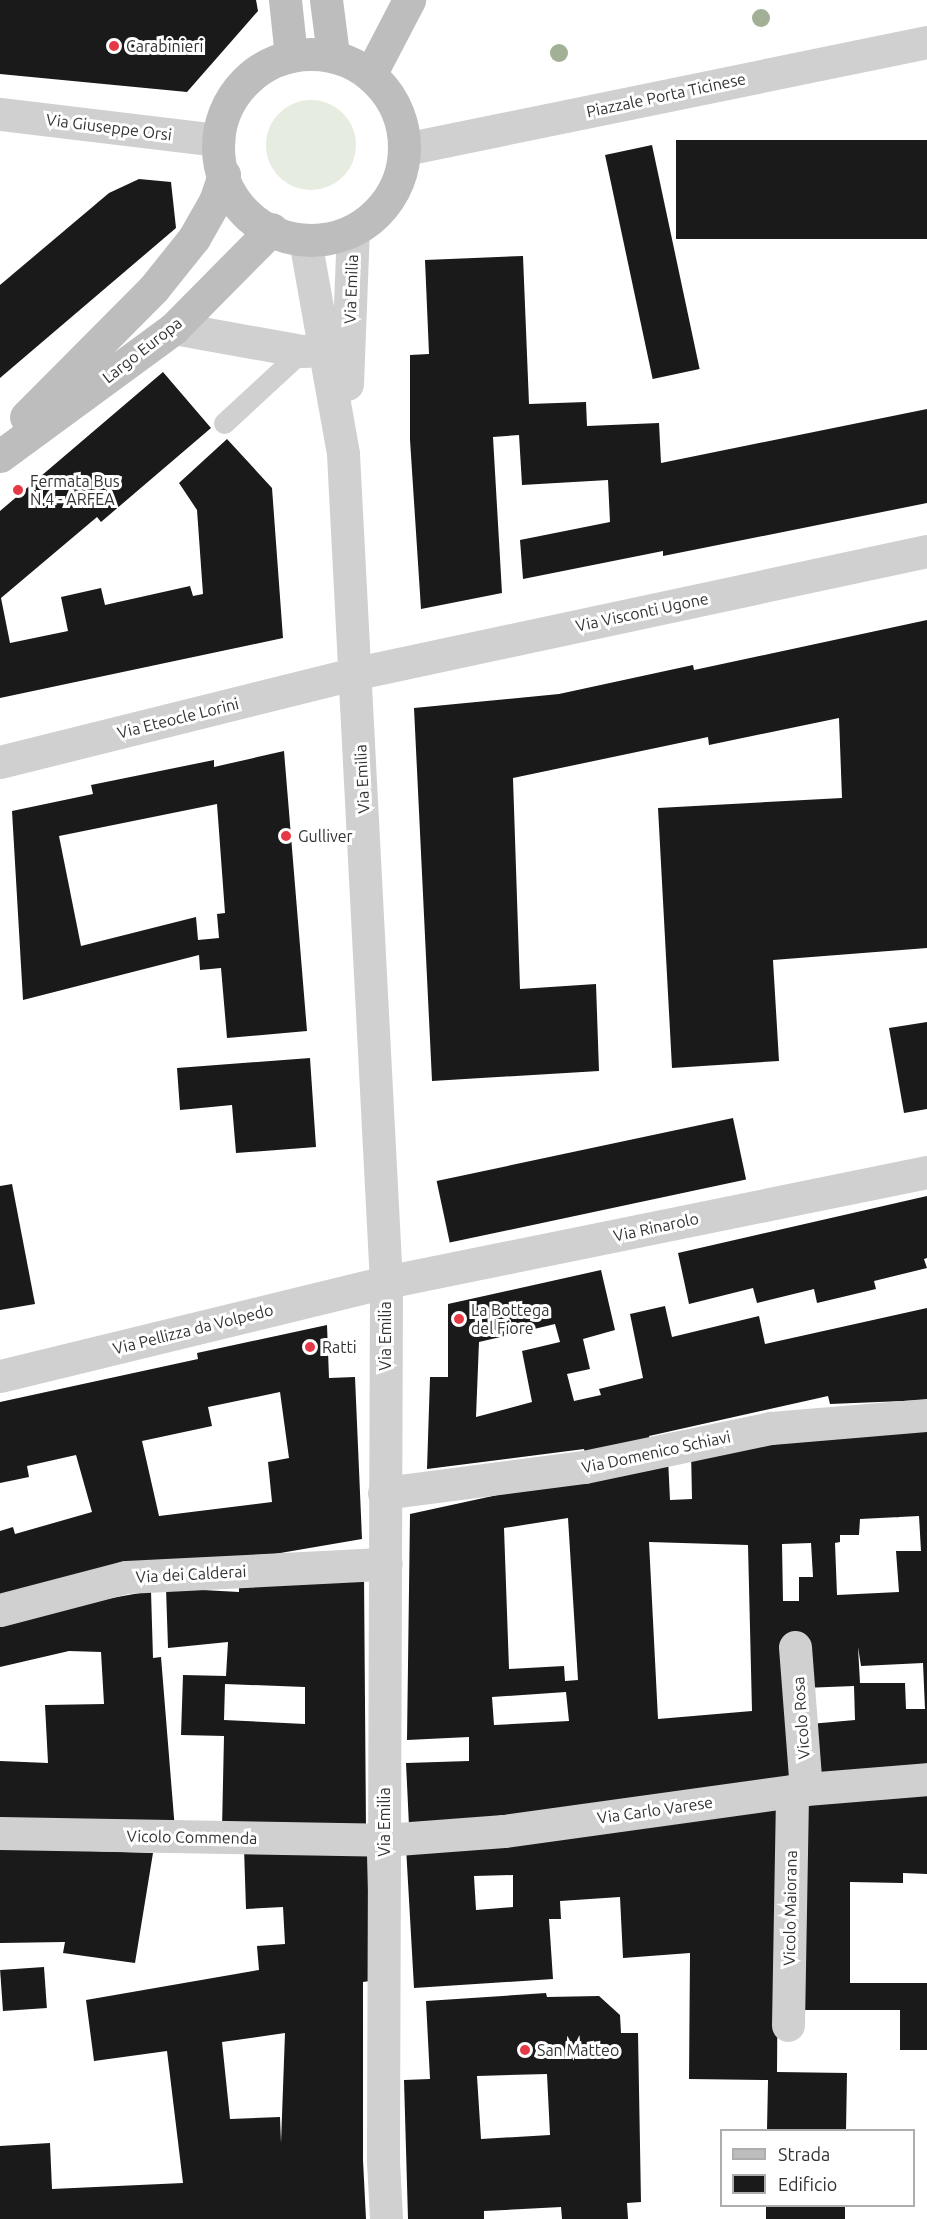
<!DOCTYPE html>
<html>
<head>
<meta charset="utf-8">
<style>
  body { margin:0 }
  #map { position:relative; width:927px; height:2219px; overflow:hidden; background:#fff; font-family:Ubuntu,sans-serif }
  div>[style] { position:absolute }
  .green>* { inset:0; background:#e6ecdf }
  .round { border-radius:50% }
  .building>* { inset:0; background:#1a1a1a; transform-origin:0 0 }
  .lane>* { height:21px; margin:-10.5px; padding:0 10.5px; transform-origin:10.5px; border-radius:10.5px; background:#d0d0d0 }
  .street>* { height:33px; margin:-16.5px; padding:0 16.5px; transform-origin:16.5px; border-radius:16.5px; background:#d0d0d0 }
  .secondary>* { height:33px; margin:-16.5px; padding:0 16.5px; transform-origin:16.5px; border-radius:16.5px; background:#bdbdbd }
  .secondary>.ring { margin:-16.5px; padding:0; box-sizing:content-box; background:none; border:33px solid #bdbdbd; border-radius:50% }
  .trees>* { width:18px; height:18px; margin:-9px; border-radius:50%; background:#a2b095 }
  .dots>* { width:16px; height:16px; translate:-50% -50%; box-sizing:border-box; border:3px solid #fff; border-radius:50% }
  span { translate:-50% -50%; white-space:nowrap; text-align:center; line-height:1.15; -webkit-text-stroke:6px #fff; paint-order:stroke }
  .poi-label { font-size:16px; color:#333 }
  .left { translate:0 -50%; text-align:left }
  .street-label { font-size:16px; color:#333 }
  .legend { position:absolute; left:720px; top:2129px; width:195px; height:78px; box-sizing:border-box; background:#fff; border:2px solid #adadad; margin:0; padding:8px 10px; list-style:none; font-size:18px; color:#333 }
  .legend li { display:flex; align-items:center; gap:12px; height:30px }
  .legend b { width:30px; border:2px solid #adadad }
</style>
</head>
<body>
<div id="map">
  <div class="green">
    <i class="round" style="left:266px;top:100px;width:90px;height:90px"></i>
  </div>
  <div class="building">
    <i style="clip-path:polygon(0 0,256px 0,258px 11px,187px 92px,0 74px)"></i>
    <i style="left:927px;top:140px;width:99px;height:251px;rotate:90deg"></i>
    <i style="left:652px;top:145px;width:229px;height:48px;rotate:78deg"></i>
    <i style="clip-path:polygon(139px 179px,171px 182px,176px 228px,0 378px,0 285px,109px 193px)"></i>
    <i style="clip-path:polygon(523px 256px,529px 404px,586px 402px,587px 426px,659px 423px,661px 463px,927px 409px,927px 503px,663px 556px,663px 551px,523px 579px,520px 540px,610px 522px,608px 480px,522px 485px,519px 435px,493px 437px,502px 593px,421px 609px,410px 440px,410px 355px,429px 354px,425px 260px)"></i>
    <i style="clip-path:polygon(163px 372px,211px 428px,101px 522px,97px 517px,1px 598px,10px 643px,68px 631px,61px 597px,101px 588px,105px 605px,190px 586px,193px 596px,203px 594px,197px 510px,179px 483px,227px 439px,272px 488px,283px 638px,0 698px,0 511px)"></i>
    <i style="clip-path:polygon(927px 620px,927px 948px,773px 960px,779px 1061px,672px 1068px,658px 808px,842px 798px,839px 718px,709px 745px,708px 737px,513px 778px,520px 989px,596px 984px,599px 1071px,432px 1081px,414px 708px,559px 694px,693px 665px,694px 670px)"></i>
    <i style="clip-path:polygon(evenodd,284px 751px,307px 1031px,227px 1038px,221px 968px,200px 970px,199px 955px,23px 1000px,12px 811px,93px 794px,91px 785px,214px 760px,214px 767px,284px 751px,217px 804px,225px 913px,217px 914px,219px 938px,198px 940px,196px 917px,81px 946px,59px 836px,217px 804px)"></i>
    <i style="clip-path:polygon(927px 1022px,927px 1109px,904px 1113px,889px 1028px)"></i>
    <i style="clip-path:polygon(310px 1058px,316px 1147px,236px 1153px,232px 1105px,180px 1110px,177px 1068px)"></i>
    <i style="left:733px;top:1118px;width:63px;height:303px;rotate:78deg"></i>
    <i style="clip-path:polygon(12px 1184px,35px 1304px,0 1310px,0 1186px)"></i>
    <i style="clip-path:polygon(927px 1196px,927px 1258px,924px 1259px,927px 1268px,874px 1281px,876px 1289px,817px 1303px,814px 1289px,757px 1303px,753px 1288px,689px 1304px,678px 1253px)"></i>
    <i style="clip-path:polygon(evenodd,601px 1270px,615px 1330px,583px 1339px,590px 1369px,567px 1374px,574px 1401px,601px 1395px,599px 1389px,643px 1378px,630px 1314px,665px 1306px,672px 1337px,759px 1316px,765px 1344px,927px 1308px,927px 1400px,830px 1404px,828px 1396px,649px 1436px,650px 1442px,586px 1456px,584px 1449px,427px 1469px,430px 1377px,448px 1377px,448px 1304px,601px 1270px,555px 1324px,560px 1342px,522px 1351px,532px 1402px,476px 1417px,479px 1342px,555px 1324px)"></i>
    <i style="clip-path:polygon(evenodd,327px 1325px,329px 1378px,355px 1377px,362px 1539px,0 1601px,0 1531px,13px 1527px,15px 1534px,92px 1512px,76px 1455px,27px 1466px,29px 1477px,0 1483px,0 1402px,198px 1359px,197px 1353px,327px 1325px,280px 1392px,289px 1458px,268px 1462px,272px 1502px,159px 1516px,142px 1441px,212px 1426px,208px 1407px,280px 1392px)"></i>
    <i style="clip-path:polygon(evenodd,927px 1425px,927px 1768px,814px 1779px,810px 1724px,855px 1720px,854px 1686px,803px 1688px,797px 1782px,409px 1826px,406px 1763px,469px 1761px,469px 1737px,407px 1740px,410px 1514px,668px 1458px,670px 1500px,692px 1499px,691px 1450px,927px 1425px,919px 1516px,921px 1551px,896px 1551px,899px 1592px,837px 1595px,835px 1543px,840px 1542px,840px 1535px,859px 1535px,860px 1519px,919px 1516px,927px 1425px,568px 1518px,578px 1680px,565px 1681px,564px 1666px,509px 1669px,504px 1528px,568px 1518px,927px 1425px,649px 1542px,748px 1545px,752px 1711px,658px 1719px,649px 1542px,927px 1425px,811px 1543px,813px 1577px,799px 1577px,799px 1601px,783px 1601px,782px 1544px,811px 1543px,927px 1425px,858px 1647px,861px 1666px,923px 1663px,925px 1709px,906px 1709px,905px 1683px,860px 1683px,858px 1647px,927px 1425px,566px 1692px,569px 1721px,494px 1725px,492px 1697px,566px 1692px)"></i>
    <i style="clip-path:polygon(evenodd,364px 1575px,366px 1830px,222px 1829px,224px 1736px,181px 1735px,183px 1675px,226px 1676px,228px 1642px,168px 1648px,166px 1588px,239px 1592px,239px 1585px,364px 1575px,225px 1684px,305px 1687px,305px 1724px,224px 1720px,225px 1684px)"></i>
    <i style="clip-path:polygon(151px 1591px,153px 1658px,161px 1657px,175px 1830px,0 1822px,0 1761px,48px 1763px,45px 1705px,104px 1704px,101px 1652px,69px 1651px,0 1667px,0 1618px)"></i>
    <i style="clip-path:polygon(927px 1789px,927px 1874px,903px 1873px,903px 1883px,850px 1882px,850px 1983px,927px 1983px,927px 2050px,900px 2050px,900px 2010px,799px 2010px,801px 1801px)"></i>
    <i style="clip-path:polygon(evenodd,779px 1806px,777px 2072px,847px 2073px,846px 2130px,767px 2130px,768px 2080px,689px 2079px,690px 1953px,623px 1958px,620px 1897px,560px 1901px,561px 1919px,549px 1919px,553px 1979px,414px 1988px,406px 1847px,779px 1806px,513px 1875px,513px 1907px,476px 1910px,474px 1876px,513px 1875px)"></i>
    <i style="clip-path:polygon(evenodd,367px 1846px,370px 1981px,363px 1982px,363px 2160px,366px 2219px,0 2219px,0 2146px,50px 2143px,52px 2189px,183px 2183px,167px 2051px,94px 2061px,86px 2000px,259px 1970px,257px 1946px,285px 1944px,283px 1907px,246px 1909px,244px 1848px,367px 1846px,285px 2033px,281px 2143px,280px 2117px,230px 2119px,222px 2042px,285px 2033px)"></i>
    <i style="clip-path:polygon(0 1848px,153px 1853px,135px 1963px,63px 1953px,65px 1942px,0 1943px)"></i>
    <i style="left:44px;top:1967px;width:41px;height:44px;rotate:86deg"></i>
    <i style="clip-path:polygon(evenodd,546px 1993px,547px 1997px,599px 1996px,620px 2015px,621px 2033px,638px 2033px,641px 2202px,627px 2203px,628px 2219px,562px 2219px,561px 2207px,484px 2211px,484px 2219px,408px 2219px,404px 2080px,430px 2079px,426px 2001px,546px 1993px,547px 2074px,550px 2135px,481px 2139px,477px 2076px,547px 2074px)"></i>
    <i style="left:766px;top:2206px;width:79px;height:13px"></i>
  </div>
  <div class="lane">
    <i style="left:224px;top:423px;width:106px;rotate:-42.7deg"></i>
  </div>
  <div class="street">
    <i style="left:0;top:114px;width:220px;rotate:6.8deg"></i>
    <i style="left:405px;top:149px;width:533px;rotate:-11.58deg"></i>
    <i style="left:305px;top:240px;width:217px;rotate:79.9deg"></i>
    <i style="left:343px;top:454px;width:829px;rotate:87.03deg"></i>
    <i style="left:386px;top:1282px;width:879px;rotate:90.2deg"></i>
    <i style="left:383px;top:2161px;width:58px;rotate:87deg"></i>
    <i style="left:174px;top:328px;width:130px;rotate:10.2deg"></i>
    <i style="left:302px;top:351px;width:25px;rotate:-2deg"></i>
    <i style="left:347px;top:384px;width:154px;rotate:-87.8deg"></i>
    <i style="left:0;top:762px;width:368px;rotate:-14deg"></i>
    <i style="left:357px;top:673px;width:583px;rotate:-12.08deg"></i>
    <i style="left:0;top:1376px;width:397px;rotate:-13.7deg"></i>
    <i style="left:386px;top:1282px;width:552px;rotate:-11.49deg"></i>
    <i style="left:384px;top:1493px;width:202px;rotate:-7.4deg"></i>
    <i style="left:584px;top:1467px;width:191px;rotate:-11.8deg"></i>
    <i style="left:771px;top:1428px;width:157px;rotate:-4.8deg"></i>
    <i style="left:0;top:1610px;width:130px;rotate:-14.7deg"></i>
    <i style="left:126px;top:1577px;width:260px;rotate:-2.9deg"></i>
    <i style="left:795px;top:1647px;width:142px;rotate:85.6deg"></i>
    <i style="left:0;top:1833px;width:384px;rotate:1deg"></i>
    <i style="left:384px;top:1840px;width:120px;rotate:-4.3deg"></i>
    <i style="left:504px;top:1831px;width:305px;rotate:-7.9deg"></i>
    <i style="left:806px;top:1789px;width:121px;rotate:-4.7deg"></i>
    <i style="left:788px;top:2025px;width:234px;rotate:-89deg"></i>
  </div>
  <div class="secondary">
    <i style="left:285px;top:0;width:56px;rotate:83.9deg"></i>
    <i style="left:326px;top:0;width:54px;rotate:82.6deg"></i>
    <i class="ring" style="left:218px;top:54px;width:153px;height:153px"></i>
    <i style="left:370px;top:75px;width:85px;rotate:-62.5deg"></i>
    <i style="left:26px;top:417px;width:182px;rotate:-45.2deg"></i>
    <i style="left:154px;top:288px;width:64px;rotate:-51.3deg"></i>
    <i style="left:194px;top:238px;width:43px;rotate:-60.4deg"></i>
    <i style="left:215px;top:201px;width:28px;rotate:-71deg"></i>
    <i style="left:0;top:456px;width:216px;rotate:-36.3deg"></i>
    <i style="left:174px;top:328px;width:139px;rotate:-45.3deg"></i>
  </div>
  <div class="trees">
    <i style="left:761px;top:18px"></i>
    <i style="left:559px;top:53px"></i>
  </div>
  <div class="dots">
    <i style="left:114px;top:46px;background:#e63946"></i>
    <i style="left:18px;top:490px;background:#e63946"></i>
    <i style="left:286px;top:836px;background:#e63946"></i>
    <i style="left:459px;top:1319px;background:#e63946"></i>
    <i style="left:310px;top:1347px;background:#e63946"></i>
    <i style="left:525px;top:2050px;background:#e63946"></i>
  </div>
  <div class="poi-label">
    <span class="left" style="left:126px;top:46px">Carabinieri</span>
    <span class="left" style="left:30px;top:490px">Fermata Bus<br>N.4 - ARFEA</span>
    <span class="left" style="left:298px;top:836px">Gulliver</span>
    <span class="left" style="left:471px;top:1319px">La Bottega<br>del Fiore</span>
    <span class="left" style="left:322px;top:1347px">Ratti</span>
    <span class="left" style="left:537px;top:2050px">San Matteo</span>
  </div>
  <div class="street-label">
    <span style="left:666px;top:95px;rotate:-12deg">Piazzale Porta Ticinese</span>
    <span style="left:109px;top:127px;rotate:7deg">Via Giuseppe Orsi</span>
    <span style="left:351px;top:289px;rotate:-88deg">Via Emilia</span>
    <span style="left:142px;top:350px;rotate:-38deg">Largo Europa</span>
    <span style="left:642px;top:612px;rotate:-12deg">Via Visconti Ugone</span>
    <span style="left:178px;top:718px;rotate:-14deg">Via Eteocle Lorini</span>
    <span style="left:362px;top:779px;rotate:-93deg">Via Emilia</span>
    <span style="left:656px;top:1227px;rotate:-12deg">Via Rinarolo</span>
    <span style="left:193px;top:1329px;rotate:-14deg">Via Pellizza da Volpedo</span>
    <span style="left:385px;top:1336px;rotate:-90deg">Via Emilia</span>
    <span style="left:656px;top:1452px;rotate:-12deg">Via Domenico Schiavi</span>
    <span style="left:191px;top:1574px;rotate:-3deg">Via dei Calderai</span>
    <span style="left:801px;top:1718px;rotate:-94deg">Vicolo Rosa</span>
    <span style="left:655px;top:1810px;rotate:-8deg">Via Carlo Varese</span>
    <span style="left:384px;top:1822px;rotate:-90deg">Via Emilia</span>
    <span style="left:192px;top:1837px;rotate:1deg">Vicolo Commenda</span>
    <span style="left:790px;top:1908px;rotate:-89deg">Vicolo Maiorana</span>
  </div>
  <ul class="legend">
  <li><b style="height:8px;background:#bdbdbd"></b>Strada</li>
  <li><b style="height:16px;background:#1a1a1a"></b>Edificio</li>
  </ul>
</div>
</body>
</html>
